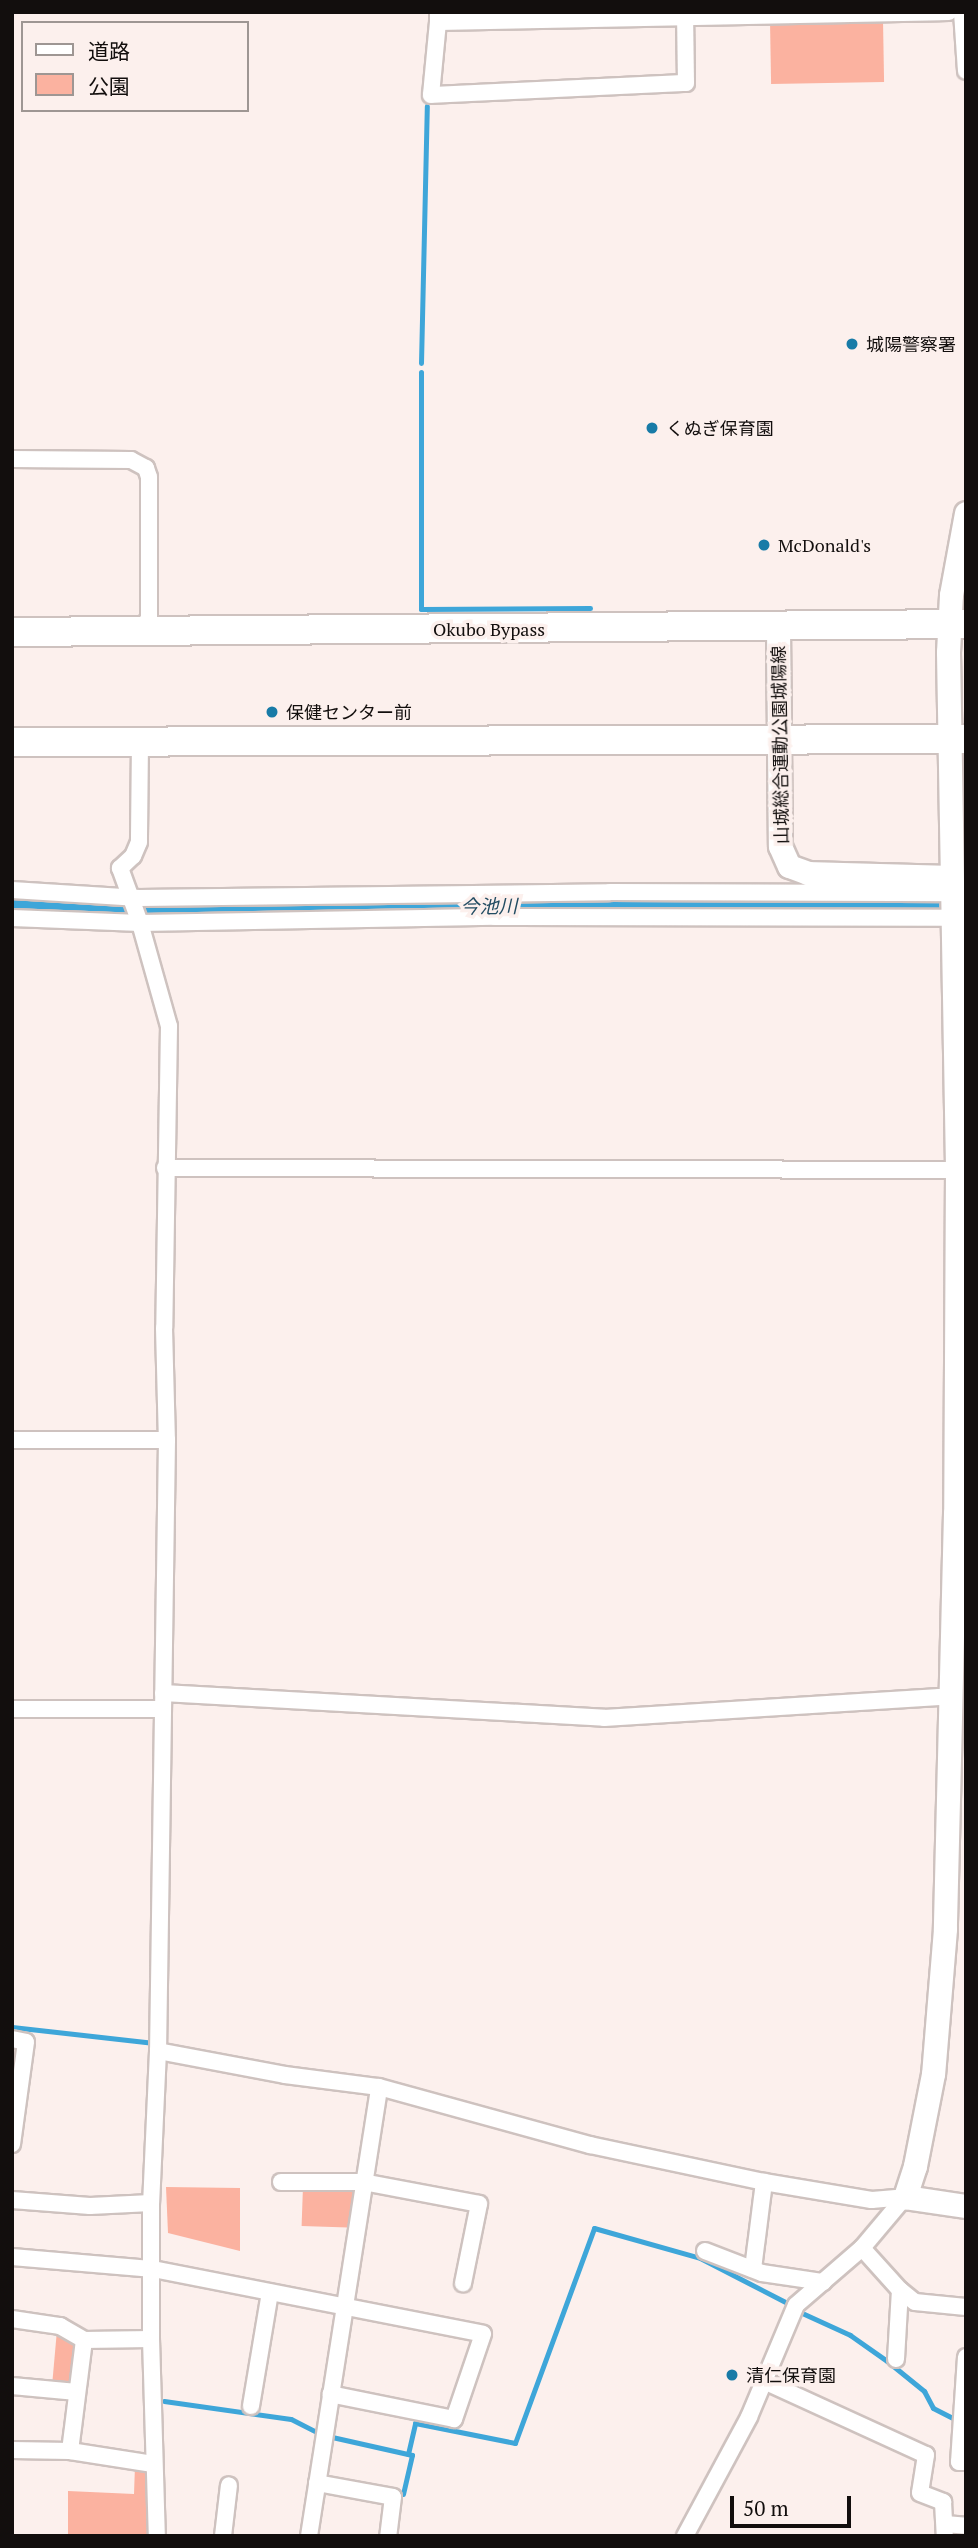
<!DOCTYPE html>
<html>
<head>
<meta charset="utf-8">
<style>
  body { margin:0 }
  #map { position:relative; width:978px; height:2548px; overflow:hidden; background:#fcf0ed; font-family:"PT Serif","Noto Sans JP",serif }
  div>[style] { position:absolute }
  .green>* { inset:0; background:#fbb2a0; transform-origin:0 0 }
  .stream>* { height:5px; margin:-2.5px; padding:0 2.5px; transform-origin:2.5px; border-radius:2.5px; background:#3ea6d9 }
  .river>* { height:30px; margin:-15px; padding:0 15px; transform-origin:15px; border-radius:15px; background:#3ea6d9 }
  .roads { filter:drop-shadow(2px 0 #cec2bf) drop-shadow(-2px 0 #cec2bf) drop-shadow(0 2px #cec2bf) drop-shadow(0 -2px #cec2bf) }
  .street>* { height:16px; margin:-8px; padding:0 8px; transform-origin:8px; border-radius:8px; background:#fff }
  .secondary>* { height:23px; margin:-11.5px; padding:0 11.5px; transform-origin:11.5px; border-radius:11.5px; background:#fff }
  .highway>* { height:28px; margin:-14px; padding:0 14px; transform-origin:14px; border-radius:14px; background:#fff }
  .dots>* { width:19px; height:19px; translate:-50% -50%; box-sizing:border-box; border:4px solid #fcf0ed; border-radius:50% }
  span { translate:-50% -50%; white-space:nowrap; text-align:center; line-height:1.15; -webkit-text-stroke:7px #fcf0ed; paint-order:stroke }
  .poi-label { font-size:18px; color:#120e0d }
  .left { translate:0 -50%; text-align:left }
  .street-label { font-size:18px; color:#120e0d }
  .water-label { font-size:19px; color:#224c62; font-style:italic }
  .frame { position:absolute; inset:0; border:14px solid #120e0d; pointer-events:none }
  .legend { position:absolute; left:21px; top:21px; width:228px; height:91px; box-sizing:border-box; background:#fcf0ed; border:2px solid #9e9693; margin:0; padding:9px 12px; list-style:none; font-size:21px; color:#120e0d }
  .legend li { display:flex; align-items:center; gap:14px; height:35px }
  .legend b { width:35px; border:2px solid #9e9693 }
  .scale { position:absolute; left:730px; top:2496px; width:121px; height:32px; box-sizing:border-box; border:4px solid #120e0d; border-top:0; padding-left:9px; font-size:21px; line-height:24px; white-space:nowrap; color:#120e0d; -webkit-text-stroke:5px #fcf0ed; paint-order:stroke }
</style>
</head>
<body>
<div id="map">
  <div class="green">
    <i style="left:883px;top:20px;width:62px;height:113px;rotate:89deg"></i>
    <i style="left:303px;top:2186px;width:54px;height:40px;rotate:2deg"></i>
    <i style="clip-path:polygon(166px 2187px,240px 2188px,240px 2251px,168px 2233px)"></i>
    <i style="clip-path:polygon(57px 2330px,79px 2345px,75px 2388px,52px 2386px)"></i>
    <i style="clip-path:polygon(135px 2465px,148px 2465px,151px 2536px,68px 2536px,68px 2491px,134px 2494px)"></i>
  </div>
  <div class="stream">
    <i style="left:421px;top:363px;width:257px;rotate:-88.7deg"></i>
    <i style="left:421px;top:372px;width:237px;rotate:90deg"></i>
    <i style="left:421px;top:609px;width:169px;rotate:-0.3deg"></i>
    <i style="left:12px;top:2027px;width:143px;rotate:6.4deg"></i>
    <i style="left:802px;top:2313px;width:53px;rotate:24.6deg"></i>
    <i style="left:850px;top:2335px;width:45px;rotate:35.1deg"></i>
    <i style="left:887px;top:2361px;width:48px;rotate:39deg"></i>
    <i style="left:924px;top:2391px;width:19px;rotate:62deg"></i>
    <i style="left:933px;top:2408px;width:27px;rotate:27deg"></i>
    <i style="left:957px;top:2420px;width:4px;rotate:90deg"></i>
    <i style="left:164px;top:2401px;width:128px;rotate:8.1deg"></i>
    <i style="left:291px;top:2419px;width:30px;rotate:27deg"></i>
    <i style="left:332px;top:2437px;width:82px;rotate:12.7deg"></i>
    <i style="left:412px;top:2455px;width:40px;rotate:103deg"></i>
    <i style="left:408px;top:2454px;width:32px;rotate:-77deg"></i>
    <i style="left:415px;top:2423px;width:102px;rotate:11.3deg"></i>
    <i style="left:515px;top:2443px;width:229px;rotate:-69.8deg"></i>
    <i style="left:594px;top:2228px;width:110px;rotate:15.8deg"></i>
    <i style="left:700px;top:2258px;width:102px;rotate:27.3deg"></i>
  </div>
  <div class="river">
    <i style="left:12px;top:902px;width:137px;rotate:3.3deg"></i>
    <i style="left:149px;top:910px;width:817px;rotate:-0.7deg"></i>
  </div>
  <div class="roads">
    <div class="street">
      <i style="left:438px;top:12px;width:10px;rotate:90deg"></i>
      <i style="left:438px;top:22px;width:511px;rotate:-1.12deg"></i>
      <i style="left:962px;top:12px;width:59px;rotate:86.1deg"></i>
      <i style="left:438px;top:22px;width:73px;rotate:95.5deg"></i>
      <i style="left:431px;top:95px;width:255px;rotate:-2.7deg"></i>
      <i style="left:686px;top:83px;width:71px;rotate:-90.8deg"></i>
      <i style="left:12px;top:459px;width:119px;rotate:0.5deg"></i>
      <i style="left:131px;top:460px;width:17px;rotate:28deg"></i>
      <i style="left:146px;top:468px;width:9px;rotate:72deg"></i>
      <i style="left:149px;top:477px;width:141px;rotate:90deg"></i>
      <i style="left:149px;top:618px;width:15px;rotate:122deg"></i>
      <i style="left:133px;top:742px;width:7px;rotate:-8deg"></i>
      <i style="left:140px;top:741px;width:101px;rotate:90.6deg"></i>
      <i style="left:139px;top:842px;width:15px;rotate:113deg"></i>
      <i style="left:133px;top:856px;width:18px;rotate:137deg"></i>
      <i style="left:120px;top:868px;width:59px;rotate:70deg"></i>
      <i style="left:140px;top:923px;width:107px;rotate:74.3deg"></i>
      <i style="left:169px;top:1026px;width:302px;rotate:90.9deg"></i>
      <i style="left:164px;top:1328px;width:112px;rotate:88.5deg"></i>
      <i style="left:167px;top:1440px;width:611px;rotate:90.84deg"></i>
      <i style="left:158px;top:2051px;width:152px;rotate:92.6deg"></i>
      <i style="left:151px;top:2203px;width:136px;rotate:90deg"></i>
      <i style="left:151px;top:2339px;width:197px;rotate:88.3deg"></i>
      <i style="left:12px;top:890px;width:127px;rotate:3.6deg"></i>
      <i style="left:139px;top:898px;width:471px;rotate:-0.7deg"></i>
      <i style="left:610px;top:892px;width:356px;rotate:0.2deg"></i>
      <i style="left:12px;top:918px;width:128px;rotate:2.2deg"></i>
      <i style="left:140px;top:923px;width:355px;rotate:-1deg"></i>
      <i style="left:495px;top:917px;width:457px;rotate:0.1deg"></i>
      <i style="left:165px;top:1168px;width:792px;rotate:0.14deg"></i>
      <i style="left:12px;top:1440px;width:155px"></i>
      <i style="left:163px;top:1693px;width:442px;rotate:3.2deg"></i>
      <i style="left:604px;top:1718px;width:336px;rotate:-3.6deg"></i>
      <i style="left:939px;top:1697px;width:10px;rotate:6deg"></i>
      <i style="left:12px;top:1709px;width:150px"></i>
      <i style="left:12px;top:2039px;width:14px;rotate:12deg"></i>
      <i style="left:26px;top:2042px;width:103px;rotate:97.8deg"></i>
      <i style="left:158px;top:2051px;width:129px;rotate:10.7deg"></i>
      <i style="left:285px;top:2075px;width:95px;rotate:7.3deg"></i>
      <i style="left:379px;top:2087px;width:219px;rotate:15.4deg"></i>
      <i style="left:590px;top:2145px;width:178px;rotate:12deg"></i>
      <i style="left:764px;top:2182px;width:109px;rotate:9.5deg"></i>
      <i style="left:872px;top:2200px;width:33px;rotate:-5deg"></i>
      <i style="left:281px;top:2182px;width:82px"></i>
      <i style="left:363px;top:2182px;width:118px;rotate:10.7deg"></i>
      <i style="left:479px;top:2204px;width:81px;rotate:101.4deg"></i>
      <i style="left:12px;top:2200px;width:78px;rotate:4.4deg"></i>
      <i style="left:90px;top:2206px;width:61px;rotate:-2.8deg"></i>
      <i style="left:862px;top:2248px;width:57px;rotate:47.9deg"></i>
      <i style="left:900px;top:2290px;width:19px;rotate:39deg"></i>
      <i style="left:915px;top:2302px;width:51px;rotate:5.6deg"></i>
      <i style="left:705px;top:2251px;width:61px;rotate:21.1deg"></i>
      <i style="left:762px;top:2273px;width:62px;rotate:8.4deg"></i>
      <i style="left:12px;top:2257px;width:142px;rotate:4.9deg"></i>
      <i style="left:153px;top:2269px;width:336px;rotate:11.1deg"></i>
      <i style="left:483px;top:2334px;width:90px;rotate:108.8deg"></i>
      <i style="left:454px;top:2419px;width:126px;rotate:-168.6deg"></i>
      <i style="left:753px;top:2269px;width:88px;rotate:-82.8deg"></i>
      <i style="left:12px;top:2319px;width:49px;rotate:8.3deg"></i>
      <i style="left:60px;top:2326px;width:28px;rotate:30deg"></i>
      <i style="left:84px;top:2340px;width:67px;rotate:-0.9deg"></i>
      <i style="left:966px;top:2357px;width:105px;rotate:93.8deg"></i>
      <i style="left:959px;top:2462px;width:7px"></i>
      <i style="left:896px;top:2359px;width:69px;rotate:-86.7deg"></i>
      <i style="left:764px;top:2381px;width:178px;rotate:24.6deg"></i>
      <i style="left:926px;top:2455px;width:38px;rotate:99deg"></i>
      <i style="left:920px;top:2493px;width:25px;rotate:21deg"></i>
      <i style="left:943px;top:2502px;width:34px;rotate:87deg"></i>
      <i style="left:12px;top:2386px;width:65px;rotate:5.3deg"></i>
      <i style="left:251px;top:2406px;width:115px;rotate:-80.5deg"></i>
      <i style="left:12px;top:2450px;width:58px;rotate:1deg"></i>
      <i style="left:70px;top:2451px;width:84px;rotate:8.9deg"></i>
      <i style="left:70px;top:2451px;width:112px;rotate:-82.8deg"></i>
      <i style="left:317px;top:2483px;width:77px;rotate:10.4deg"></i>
      <i style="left:393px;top:2497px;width:39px;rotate:97deg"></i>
      <i style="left:945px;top:2524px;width:21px;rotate:5deg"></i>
      <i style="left:223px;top:2536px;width:51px;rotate:-83.3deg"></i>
      <i style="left:309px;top:2536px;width:454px;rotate:-81.1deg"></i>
      <i style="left:685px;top:2536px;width:135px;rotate:-61.7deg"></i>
      <i style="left:749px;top:2417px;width:121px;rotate:-67.2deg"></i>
      <i style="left:796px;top:2305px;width:87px;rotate:-40.8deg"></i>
      <i style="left:862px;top:2248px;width:67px;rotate:-49.9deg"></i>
    </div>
    <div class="secondary">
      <i style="left:966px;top:513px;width:83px;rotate:100.4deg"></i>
      <i style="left:951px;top:595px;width:57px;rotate:93deg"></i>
      <i style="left:948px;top:652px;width:518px;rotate:89deg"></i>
      <i style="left:957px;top:1170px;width:343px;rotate:90.3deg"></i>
      <i style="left:955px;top:1513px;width:416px;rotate:91.4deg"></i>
      <i style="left:945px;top:1929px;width:145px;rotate:94.7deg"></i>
      <i style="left:933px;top:2074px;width:94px;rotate:101.1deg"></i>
      <i style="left:915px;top:2166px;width:33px;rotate:108deg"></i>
      <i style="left:905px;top:2197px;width:62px;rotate:8.4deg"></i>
      <i style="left:778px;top:626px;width:220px;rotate:89.5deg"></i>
      <i style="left:780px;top:846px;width:22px;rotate:66deg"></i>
      <i style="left:789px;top:866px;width:20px;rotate:20deg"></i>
      <i style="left:808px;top:873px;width:142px;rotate:1.6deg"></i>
    </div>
    <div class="highway">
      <i style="left:12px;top:632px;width:954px;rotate:-0.48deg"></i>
      <i style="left:12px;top:742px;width:954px;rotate:-0.18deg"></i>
    </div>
  </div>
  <div class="dots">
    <i style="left:852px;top:344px;background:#187ba7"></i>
    <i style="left:652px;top:428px;background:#187ba7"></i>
    <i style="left:764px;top:545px;background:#187ba7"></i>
    <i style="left:272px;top:712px;background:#187ba7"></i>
    <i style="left:732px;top:2375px;background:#187ba7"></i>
  </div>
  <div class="poi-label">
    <span class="left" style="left:866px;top:344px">城陽警察署</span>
    <span class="left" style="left:666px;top:428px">くぬぎ保育園</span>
    <span class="left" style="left:778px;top:545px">McDonald's</span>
    <span class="left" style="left:286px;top:712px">保健センター前</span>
    <span class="left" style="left:746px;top:2375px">清仁保育園</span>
  </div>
  <div class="street-label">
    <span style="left:489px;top:629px">Okubo Bypass</span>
    <span style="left:780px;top:745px;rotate:-91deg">山城総合運動公園城陽線</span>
  </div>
  <div class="water-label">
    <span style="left:489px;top:906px;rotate:-1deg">今池川</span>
  </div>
  <div class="frame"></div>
  <ul class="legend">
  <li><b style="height:9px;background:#fff"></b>道路</li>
  <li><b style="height:19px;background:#fbb2a0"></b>公園</li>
  </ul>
  <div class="scale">50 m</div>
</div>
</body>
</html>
